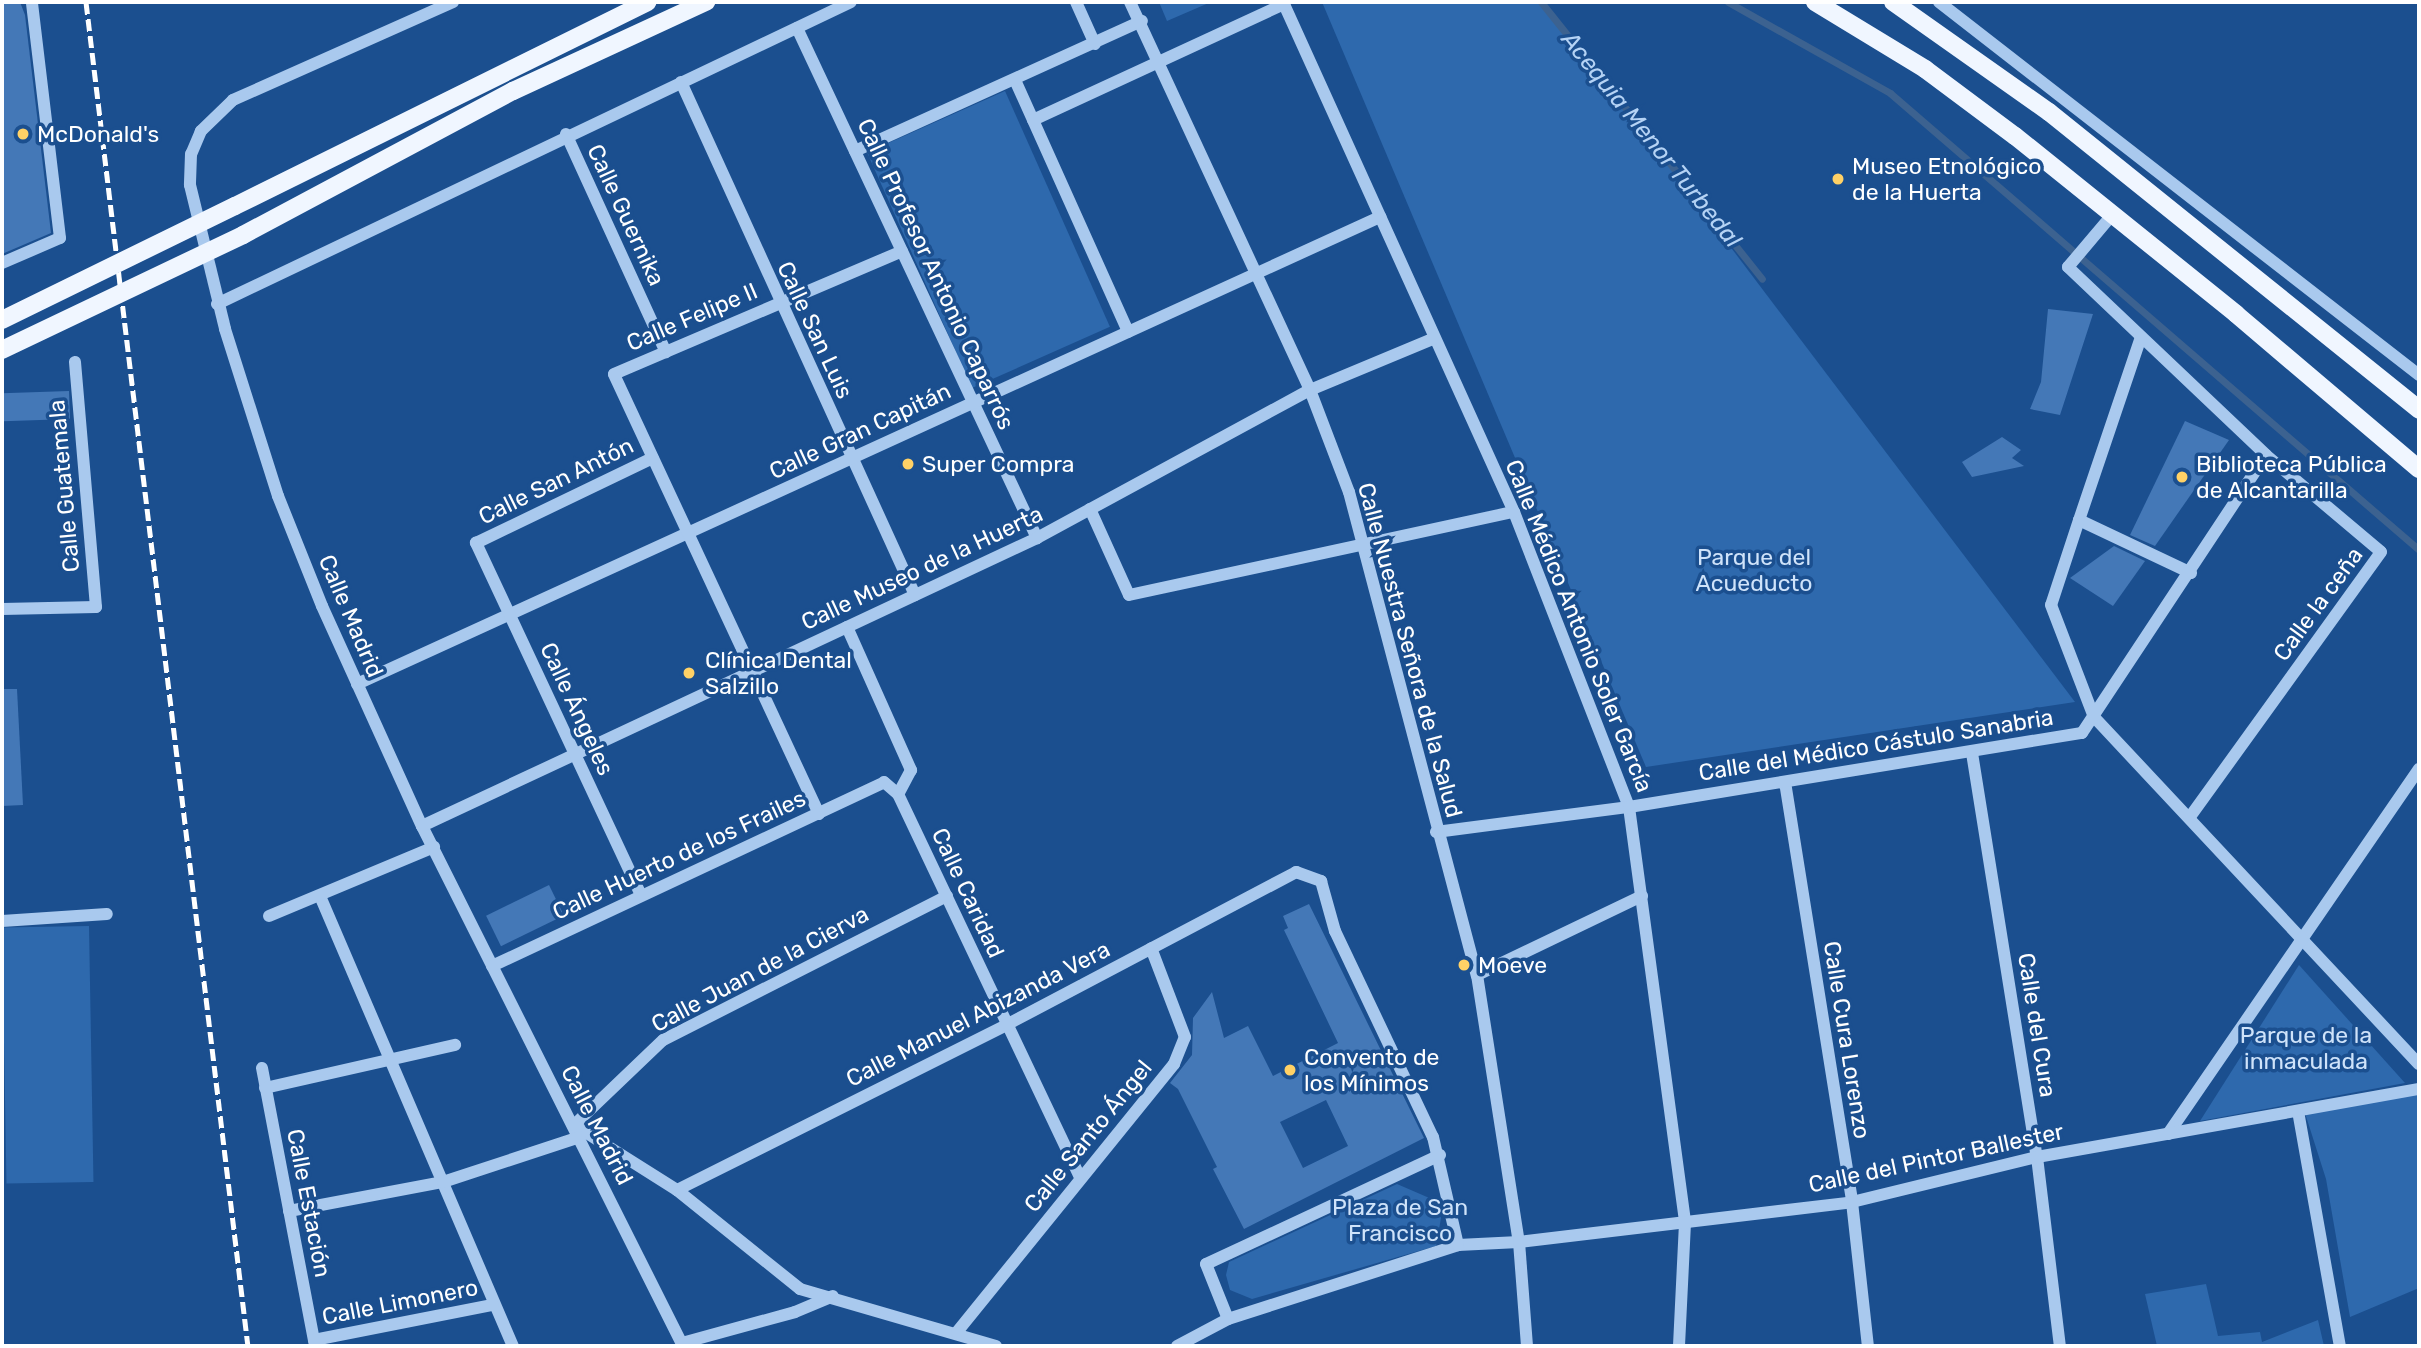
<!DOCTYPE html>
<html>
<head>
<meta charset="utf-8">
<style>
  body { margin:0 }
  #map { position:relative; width:2421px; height:1348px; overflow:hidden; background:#1b4f8f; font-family:Rubik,sans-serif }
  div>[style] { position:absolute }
  .green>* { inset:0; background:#2e69ad; transform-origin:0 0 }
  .stream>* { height:7px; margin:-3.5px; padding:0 3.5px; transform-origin:3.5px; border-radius:3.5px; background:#3c6290 }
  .building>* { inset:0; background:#4478b7; transform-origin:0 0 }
  .minor>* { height:12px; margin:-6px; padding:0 6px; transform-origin:6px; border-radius:6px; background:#a9c9ee }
  .major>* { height:18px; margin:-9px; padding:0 9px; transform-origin:9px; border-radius:9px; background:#f0f6ff }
  .rail>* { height:5px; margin-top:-2.5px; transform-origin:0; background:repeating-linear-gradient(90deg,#fff 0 12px,transparent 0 17px) }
  .major-bridge>* { height:18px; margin:-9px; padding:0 9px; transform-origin:9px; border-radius:9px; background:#f0f6ff }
  .dots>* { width:19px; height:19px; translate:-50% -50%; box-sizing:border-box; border:4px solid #1b4f8f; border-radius:50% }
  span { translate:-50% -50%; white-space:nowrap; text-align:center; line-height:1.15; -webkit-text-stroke:7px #1b4f8f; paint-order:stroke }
  .poi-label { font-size:23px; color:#fff }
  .left { translate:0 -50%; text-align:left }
  .street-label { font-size:23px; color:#fff }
  .park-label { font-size:23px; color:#cfe3fa }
  .water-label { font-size:24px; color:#b5d3f5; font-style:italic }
  .frame { position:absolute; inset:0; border:4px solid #fff; pointer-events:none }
</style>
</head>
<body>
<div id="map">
  <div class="green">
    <i style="clip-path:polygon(1159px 2px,1211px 2px,1167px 21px)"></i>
    <i style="clip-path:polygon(1322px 2px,1545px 2px,2075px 702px,1646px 767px)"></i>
    <i style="left:1005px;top:91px;width:258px;height:151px;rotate:66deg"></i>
    <i style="left:89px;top:926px;width:256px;height:87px;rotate:89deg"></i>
    <i style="clip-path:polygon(2299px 965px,2405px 1083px,2200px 1121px)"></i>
    <i style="clip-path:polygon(2419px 1089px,2419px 1288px,2350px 1317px,2326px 1179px,2304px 1110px)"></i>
    <i style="clip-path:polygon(1397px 1184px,1434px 1200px,1441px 1218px,1436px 1246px,1252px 1299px,1230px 1290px,1226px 1275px,1229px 1262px)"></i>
    <i style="clip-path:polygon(2206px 1284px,2218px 1336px,2260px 1332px,2262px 1342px,2318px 1320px,2324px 1346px,2157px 1346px,2145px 1294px)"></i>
  </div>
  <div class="stream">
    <i style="left:1541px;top:2px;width:354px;rotate:51.4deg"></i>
    <i style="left:1728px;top:2px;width:186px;rotate:29.3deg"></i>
    <i style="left:1890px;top:93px;width:699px;rotate:40.82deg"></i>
  </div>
  <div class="building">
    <i style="clip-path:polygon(2px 2px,20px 2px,25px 15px,51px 233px,2px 254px)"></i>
    <i style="clip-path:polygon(2048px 309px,2093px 314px,2060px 415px,2030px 409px,2041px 382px)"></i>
    <i style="left:69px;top:391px;width:28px;height:67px;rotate:88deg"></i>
    <i style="clip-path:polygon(2185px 421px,2229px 440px,2155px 546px,2130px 535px)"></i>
    <i style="clip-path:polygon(2002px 437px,2021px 450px,2012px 458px,2024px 466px,1972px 477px,1962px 462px)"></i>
    <i style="clip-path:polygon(2114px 546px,2145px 561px,2113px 606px,2070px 578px)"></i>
    <i style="clip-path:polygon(2px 689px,17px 689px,23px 805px,2px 806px)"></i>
    <i style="left:549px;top:885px;width:34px;height:70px;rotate:64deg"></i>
    <i style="clip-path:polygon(evenodd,1309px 904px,1424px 1138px,1244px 1229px,1213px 1169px,1217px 1167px,1178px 1089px,1170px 1083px,1192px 1055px,1193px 1018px,1212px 992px,1224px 1038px,1248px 1026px,1273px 1076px,1338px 1043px,1284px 930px,1288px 928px,1283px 916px,1309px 904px,1326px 1100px,1348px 1146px,1303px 1168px,1280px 1122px,1326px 1100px)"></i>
  </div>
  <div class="minor">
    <i style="left:453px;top:2px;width:241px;rotate:156deg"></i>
    <i style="left:233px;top:100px;width:45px;rotate:135.9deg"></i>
    <i style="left:201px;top:131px;width:25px;rotate:113deg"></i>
    <i style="left:191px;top:154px;width:31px;rotate:92deg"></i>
    <i style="left:190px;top:185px;width:148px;rotate:76.3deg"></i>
    <i style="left:225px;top:329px;width:175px;rotate:72.4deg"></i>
    <i style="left:278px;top:496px;width:118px;rotate:68.2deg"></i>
    <i style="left:322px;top:606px;width:242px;rotate:65.6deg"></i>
    <i style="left:422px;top:826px;width:582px;rotate:63.35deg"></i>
    <i style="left:1076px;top:2px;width:46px;rotate:65.7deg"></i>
    <i style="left:1130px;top:2px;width:428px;rotate:65.1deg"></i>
    <i style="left:1310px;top:390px;width:109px;rotate:69.1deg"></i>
    <i style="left:1349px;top:492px;width:500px;rotate:75.2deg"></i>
    <i style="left:1477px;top:975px;width:270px;rotate:81.1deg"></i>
    <i style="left:1519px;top:1242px;width:104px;rotate:85.6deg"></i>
    <i style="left:1283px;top:2px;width:560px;rotate:65.63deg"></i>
    <i style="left:1514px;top:512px;width:317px;rotate:68.7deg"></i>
    <i style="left:1629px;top:807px;width:420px;rotate:82.3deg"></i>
    <i style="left:1685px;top:1223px;width:123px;rotate:92.8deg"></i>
    <i style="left:1939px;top:2px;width:608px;rotate:37.85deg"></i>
    <i style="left:797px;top:28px;width:564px;rotate:64.8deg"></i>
    <i style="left:1015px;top:80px;width:276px;rotate:65.8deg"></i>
    <i style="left:681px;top:82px;width:564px;rotate:65.48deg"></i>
    <i style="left:1033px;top:120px;width:277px;rotate:-24.8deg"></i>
    <i style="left:566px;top:134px;width:240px;rotate:65.4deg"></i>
    <i style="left:855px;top:151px;width:315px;rotate:-24.4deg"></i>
    <i style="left:2112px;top:215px;width:68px;rotate:130.2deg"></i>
    <i style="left:2068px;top:267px;width:273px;rotate:43.5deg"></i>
    <i style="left:2px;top:263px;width:63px;rotate:-23.3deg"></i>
    <i style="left:60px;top:238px;width:238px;rotate:-96.8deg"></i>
    <i style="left:217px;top:304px;width:702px;rotate:-25.47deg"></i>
    <i style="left:2141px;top:337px;width:193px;rotate:108.7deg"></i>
    <i style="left:2079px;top:520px;width:124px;rotate:25.3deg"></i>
    <i style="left:1090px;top:509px;width:94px;rotate:65.6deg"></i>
    <i style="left:1129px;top:595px;width:394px;rotate:-12.2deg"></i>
    <i style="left:2079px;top:520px;width:89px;rotate:108.2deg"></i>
    <i style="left:2051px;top:605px;width:120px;rotate:69deg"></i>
    <i style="left:2094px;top:717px;width:475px;rotate:46.9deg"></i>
    <i style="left:2px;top:609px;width:94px;rotate:-1.2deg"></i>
    <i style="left:96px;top:607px;width:246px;rotate:-94.9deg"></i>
    <i style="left:847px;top:627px;width:157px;rotate:65.9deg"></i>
    <i style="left:911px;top:770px;width:27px;rotate:118deg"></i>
    <i style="left:357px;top:684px;width:1125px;rotate:-24.54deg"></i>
    <i style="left:1972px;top:753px;width:409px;rotate:80.9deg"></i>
    <i style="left:2037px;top:1157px;width:190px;rotate:83.1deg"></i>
    <i style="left:1785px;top:782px;width:425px;rotate:80.9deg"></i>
    <i style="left:1852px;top:1202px;width:145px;rotate:83.7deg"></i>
    <i style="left:819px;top:814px;width:485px;rotate:-115deg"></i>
    <i style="left:614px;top:374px;width:313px;rotate:-23.1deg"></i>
    <i style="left:422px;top:826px;width:679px;rotate:-25.09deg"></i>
    <i style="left:1037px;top:538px;width:311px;rotate:-28.5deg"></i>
    <i style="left:1310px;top:390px;width:135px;rotate:-22.6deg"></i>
    <i style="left:1436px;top:832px;width:195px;rotate:-7.4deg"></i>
    <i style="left:1629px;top:807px;width:459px;rotate:-9.3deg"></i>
    <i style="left:2082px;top:733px;width:333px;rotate:-56.5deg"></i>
    <i style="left:2266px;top:455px;width:150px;rotate:40.1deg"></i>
    <i style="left:2381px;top:552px;width:328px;rotate:125.8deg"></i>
    <i style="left:640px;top:893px;width:387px;rotate:-115.1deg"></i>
    <i style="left:476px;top:543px;width:196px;rotate:-25.7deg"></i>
    <i style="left:320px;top:896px;width:490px;rotate:66.8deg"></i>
    <i style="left:947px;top:896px;width:318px;rotate:153.1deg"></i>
    <i style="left:663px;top:1040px;width:123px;rotate:136.3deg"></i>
    <i style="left:574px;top:1125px;width:122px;rotate:32.3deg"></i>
    <i style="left:677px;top:1190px;width:158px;rotate:38.8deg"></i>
    <i style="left:800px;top:1289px;width:204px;rotate:16.2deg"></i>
    <i style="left:269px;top:916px;width:179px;rotate:-22.7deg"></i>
    <i style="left:2px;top:921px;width:105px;rotate:-3.8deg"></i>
    <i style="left:492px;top:966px;width:433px;rotate:-25.1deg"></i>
    <i style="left:884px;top:782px;width:18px;rotate:41deg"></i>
    <i style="left:898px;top:794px;width:424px;rotate:64.6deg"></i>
    <i style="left:1477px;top:975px;width:183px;rotate:-25.6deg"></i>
    <i style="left:262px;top:1068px;width:283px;rotate:79.2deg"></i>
    <i style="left:265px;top:1088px;width:195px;rotate:-12.8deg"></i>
    <i style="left:2298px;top:1111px;width:239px;rotate:79.9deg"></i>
    <i style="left:2168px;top:1134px;width:443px;rotate:-55.5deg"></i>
    <i style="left:1440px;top:1155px;width:258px;rotate:155deg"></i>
    <i style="left:1206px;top:1264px;width:59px;rotate:68.2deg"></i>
    <i style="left:1228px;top:1319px;width:242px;rotate:-17.8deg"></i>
    <i style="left:1458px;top:1245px;width:61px;rotate:-2.8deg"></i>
    <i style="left:1519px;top:1242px;width:335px;rotate:-6.8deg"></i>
    <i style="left:1852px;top:1202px;width:190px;rotate:-13.7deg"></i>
    <i style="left:2037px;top:1157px;width:388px;rotate:-10.1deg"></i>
    <i style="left:677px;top:1190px;width:370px;rotate:-26.6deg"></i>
    <i style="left:1008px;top:1024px;width:326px;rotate:-27.8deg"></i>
    <i style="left:1296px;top:872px;width:27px;rotate:20deg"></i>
    <i style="left:1321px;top:881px;width:52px;rotate:74.4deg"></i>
    <i style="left:1335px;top:931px;width:228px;rotate:64.6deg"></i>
    <i style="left:1433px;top:1137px;width:111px;rotate:77deg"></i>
    <i style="left:289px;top:1211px;width:157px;rotate:-10.7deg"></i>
    <i style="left:443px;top:1182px;width:144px;rotate:-18.2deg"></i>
    <i style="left:957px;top:1332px;width:345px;rotate:-51deg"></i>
    <i style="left:1174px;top:1064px;width:29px;rotate:-68deg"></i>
    <i style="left:1185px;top:1037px;width:95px;rotate:-110.9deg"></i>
    <i style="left:314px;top:1340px;width:182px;rotate:-11.1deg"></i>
    <i style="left:682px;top:1343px;width:117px;rotate:-15.3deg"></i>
    <i style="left:795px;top:1312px;width:41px;rotate:-22.8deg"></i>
    <i style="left:1177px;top:1346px;width:58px;rotate:-27.9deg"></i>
  </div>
  <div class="major">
    <i style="left:1815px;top:2px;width:129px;rotate:31.3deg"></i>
    <i style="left:1925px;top:69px;width:112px;rotate:36.7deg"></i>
    <i style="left:2015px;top:136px;width:284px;rotate:38.8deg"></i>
    <i style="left:2236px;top:314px;width:240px;rotate:40.3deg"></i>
    <i style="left:1893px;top:2px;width:191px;rotate:35.2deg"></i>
    <i style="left:2049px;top:112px;width:475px;rotate:38.8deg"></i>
    <i style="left:235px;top:206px;width:460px;rotate:-26.3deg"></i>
    <i style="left:243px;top:235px;width:306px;rotate:-28.1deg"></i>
    <i style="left:513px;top:91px;width:213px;rotate:-24.8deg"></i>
  </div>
  <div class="rail">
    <i style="left:86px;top:2px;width:1354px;rotate:83.13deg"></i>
  </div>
  <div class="major-bridge">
    <i style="left:2px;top:320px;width:259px;rotate:-26.1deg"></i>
    <i style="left:2px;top:350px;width:267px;rotate:-25.5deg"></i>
  </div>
  <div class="dots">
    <i style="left:23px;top:134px;background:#ffd166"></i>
    <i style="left:1838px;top:179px;background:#ffd166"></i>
    <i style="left:908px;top:464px;background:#ffd166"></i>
    <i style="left:2182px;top:477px;background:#ffd166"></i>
    <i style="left:689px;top:673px;background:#ffd166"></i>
    <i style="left:1464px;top:965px;background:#ffd166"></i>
    <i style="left:1290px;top:1070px;background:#ffd166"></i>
  </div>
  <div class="poi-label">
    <span class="left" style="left:37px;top:134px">McDonald's</span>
    <span class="left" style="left:1852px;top:179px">Museo Etnológico<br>de la Huerta</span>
    <span class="left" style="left:922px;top:464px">Super Compra</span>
    <span class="left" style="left:2196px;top:477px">Biblioteca Pública<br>de Alcantarilla</span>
    <span class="left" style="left:705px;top:673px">Clínica Dental<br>Salzillo</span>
    <span class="left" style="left:1478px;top:965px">Moeve</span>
    <span class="left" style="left:1304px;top:1070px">Convento de<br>los Mínimos</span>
  </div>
  <div class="street-label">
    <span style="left:626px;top:215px;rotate:65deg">Calle Guernika</span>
    <span style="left:936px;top:274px;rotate:65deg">Calle Profesor Antonio Caparrós</span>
    <span style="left:692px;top:317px;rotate:-23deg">Calle Felipe II</span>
    <span style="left:815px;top:330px;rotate:65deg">Calle San Luis</span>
    <span style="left:860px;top:431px;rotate:-25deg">Calle Gran Capitán</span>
    <span style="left:556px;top:481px;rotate:-26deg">Calle San Antón</span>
    <span style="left:64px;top:486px;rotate:-95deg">Calle Guatemala</span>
    <span style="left:922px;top:568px;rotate:-25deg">Calle Museo de la Huerta</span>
    <span style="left:2318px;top:604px;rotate:-54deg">Calle la ceña</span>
    <span style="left:351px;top:616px;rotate:67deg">Calle Madrid</span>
    <span style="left:1579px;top:626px;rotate:68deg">Calle Médico Antonio Soler García</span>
    <span style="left:1410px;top:650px;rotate:75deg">Calle Nuestra Señora de la Salud</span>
    <span style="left:577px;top:709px;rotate:65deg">Calle Ángeles</span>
    <span style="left:1876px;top:745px;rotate:-9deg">Calle del Médico Cástulo Sanabria</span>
    <span style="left:679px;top:855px;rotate:-25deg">Calle Huerto de los Frailes</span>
    <span style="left:968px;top:893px;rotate:65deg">Calle Caridad</span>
    <span style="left:760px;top:969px;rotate:-28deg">Calle Juan de la Cierva</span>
    <span style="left:978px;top:1014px;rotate:-27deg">Calle Manuel Abizanda Vera</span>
    <span style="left:2037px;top:1025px;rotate:81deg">Calle del Cura</span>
    <span style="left:1847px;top:1040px;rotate:81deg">Calle Cura Lorenzo</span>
    <span style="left:597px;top:1125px;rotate:63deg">Calle Madrid</span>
    <span style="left:1088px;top:1136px;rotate:-51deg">Calle Santo Ángel</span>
    <span style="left:1936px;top:1158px;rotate:-12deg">Calle del Pintor Ballester</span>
    <span style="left:309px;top:1203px;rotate:79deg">Calle Estación</span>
    <span style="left:400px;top:1302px;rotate:-11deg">Calle Limonero</span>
  </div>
  <div class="park-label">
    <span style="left:1754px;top:570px">Parque del<br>Acueducto</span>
    <span style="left:2306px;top:1048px">Parque de la<br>inmaculada</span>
    <span style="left:1400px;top:1220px">Plaza de San<br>Francisco</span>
  </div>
  <div class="water-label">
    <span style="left:1651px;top:140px;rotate:51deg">Acequia Menor Turbedal</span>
  </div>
  <div class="frame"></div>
</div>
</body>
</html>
